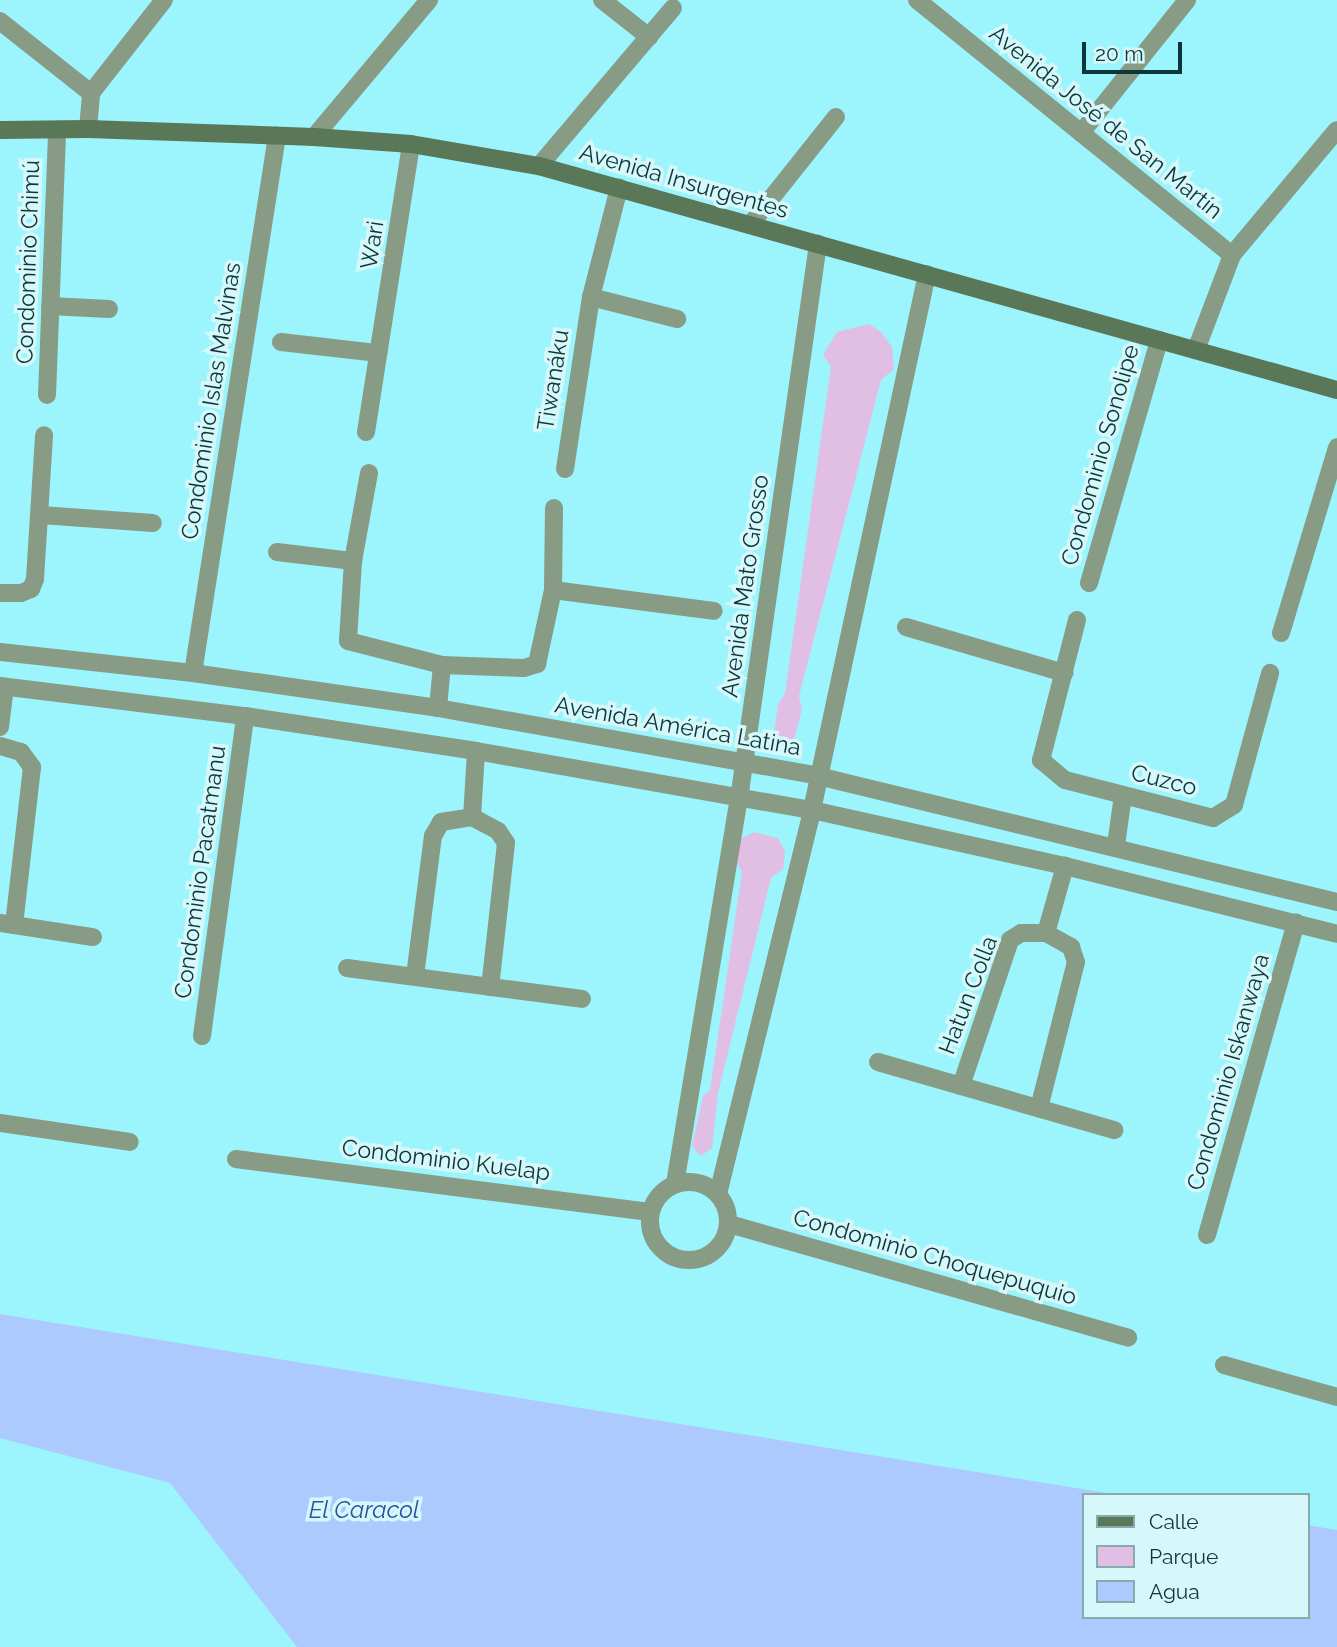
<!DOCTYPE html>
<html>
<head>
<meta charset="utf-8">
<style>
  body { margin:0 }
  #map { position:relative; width:1337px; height:1647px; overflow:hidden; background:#9cf5fd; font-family:Raleway,sans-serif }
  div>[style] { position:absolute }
  .green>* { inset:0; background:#e1bfe5 }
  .water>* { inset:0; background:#adcafe }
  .street>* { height:18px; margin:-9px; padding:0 9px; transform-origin:9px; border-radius:9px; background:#879b85 }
  .street>.ring { margin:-9px; padding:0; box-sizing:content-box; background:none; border:18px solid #879b85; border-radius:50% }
  .secondary>* { height:18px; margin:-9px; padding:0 9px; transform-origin:9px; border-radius:9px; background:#5a7758 }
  span { translate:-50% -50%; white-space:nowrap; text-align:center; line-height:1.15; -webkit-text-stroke:7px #d7f8fb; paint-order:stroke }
  .street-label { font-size:23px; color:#0e3538 }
  .water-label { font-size:24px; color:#2d539f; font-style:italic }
  .legend { position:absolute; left:1082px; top:1493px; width:228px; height:126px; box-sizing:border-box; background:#d7f8fb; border:2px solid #87aaad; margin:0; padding:9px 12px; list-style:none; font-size:21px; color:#0e3538 }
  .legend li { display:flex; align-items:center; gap:14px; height:35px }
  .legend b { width:35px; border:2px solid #87aaad }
  .scale { position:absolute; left:1082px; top:42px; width:100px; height:32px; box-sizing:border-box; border:4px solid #0e3538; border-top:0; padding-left:9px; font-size:21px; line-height:24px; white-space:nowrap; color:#0e3538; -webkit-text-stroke:5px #d7f8fb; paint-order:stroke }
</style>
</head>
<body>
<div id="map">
  <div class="green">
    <i style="clip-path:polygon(869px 324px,881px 332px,892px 347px,894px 369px,881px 380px,799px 696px,802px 709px,793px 745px,790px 755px,780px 755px,773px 740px,778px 704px,785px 693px,831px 367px,823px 355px,837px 332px)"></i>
    <i style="clip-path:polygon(754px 832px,778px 838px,785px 851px,783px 869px,771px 878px,718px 1093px,712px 1148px,701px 1156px,692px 1146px,703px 1096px,710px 1090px,742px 872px,734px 858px,740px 839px)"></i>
  </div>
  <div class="water">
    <i style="clip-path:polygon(0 1314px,1119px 1495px,1083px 1495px,1083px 1617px,1307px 1617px,1307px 1525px,1337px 1530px,1337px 1647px,297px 1647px,170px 1483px,0 1438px)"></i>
  </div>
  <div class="street">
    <i style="left:602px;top:0;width:60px;rotate:38.2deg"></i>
    <i style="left:917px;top:0;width:405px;rotate:39deg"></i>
    <i style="left:0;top:21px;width:116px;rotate:38.4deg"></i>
    <i style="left:88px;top:129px;width:36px;rotate:-85deg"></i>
    <i style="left:91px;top:93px;width:118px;rotate:-51.9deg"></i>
    <i style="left:1081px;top:133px;width:170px;rotate:-51.4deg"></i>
    <i style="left:314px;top:137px;width:179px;rotate:-50deg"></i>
    <i style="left:539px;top:166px;width:207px;rotate:-49.7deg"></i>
    <i style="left:750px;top:225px;width:138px;rotate:-51.5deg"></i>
    <i style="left:591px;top:297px;width:89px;rotate:14.3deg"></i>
    <i style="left:50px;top:306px;width:59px;rotate:2.9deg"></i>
    <i style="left:281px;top:342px;width:98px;rotate:6.5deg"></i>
    <i style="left:1196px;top:350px;width:102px;rotate:-69.2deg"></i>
    <i style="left:1232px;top:255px;width:163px;rotate:-50deg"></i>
    <i style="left:47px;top:395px;width:265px;rotate:-87.8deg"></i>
    <i style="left:366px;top:432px;width:291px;rotate:-81.1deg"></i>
    <i style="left:565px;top:469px;width:174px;rotate:-81.4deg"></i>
    <i style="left:591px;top:297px;width:113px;rotate:-75.6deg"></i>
    <i style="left:369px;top:473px;width:89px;rotate:100.3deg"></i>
    <i style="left:353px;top:561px;width:80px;rotate:93.6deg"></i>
    <i style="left:348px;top:641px;width:97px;rotate:14.3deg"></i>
    <i style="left:442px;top:665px;width:82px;rotate:2.1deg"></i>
    <i style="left:524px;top:668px;width:14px;rotate:-17deg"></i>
    <i style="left:537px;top:664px;width:76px;rotate:-77.8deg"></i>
    <i style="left:553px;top:590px;width:82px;rotate:-89.3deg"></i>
    <i style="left:41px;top:515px;width:112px;rotate:4.1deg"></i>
    <i style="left:277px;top:552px;width:77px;rotate:6.8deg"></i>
    <i style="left:1089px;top:583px;width:253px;rotate:-73.9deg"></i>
    <i style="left:553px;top:590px;width:162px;rotate:7.4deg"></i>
    <i style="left:0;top:593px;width:21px"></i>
    <i style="left:21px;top:593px;width:11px;rotate:-22deg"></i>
    <i style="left:31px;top:589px;width:11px;rotate:-68deg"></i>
    <i style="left:35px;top:579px;width:144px;rotate:-86.4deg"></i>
    <i style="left:1077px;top:620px;width:145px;rotate:104.4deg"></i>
    <i style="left:1041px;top:760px;width:31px;rotate:40deg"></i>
    <i style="left:1065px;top:780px;width:153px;rotate:14.4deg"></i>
    <i style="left:1213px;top:818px;width:25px;rotate:-32deg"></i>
    <i style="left:1234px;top:805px;width:137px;rotate:-74.7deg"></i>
    <i style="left:906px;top:627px;width:165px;rotate:16.2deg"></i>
    <i style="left:1281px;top:633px;width:194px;rotate:-73.2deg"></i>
    <i style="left:0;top:652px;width:194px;rotate:6.2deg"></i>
    <i style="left:193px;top:673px;width:247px;rotate:8.1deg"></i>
    <i style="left:438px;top:708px;width:386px;rotate:10.1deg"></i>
    <i style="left:818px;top:776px;width:534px;rotate:13.65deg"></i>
    <i style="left:193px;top:673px;width:544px;rotate:-81.11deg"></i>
    <i style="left:0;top:686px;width:247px;rotate:7deg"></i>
    <i style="left:245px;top:716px;width:234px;rotate:8.6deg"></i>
    <i style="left:476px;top:751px;width:341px;rotate:10deg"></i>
    <i style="left:812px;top:810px;width:259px;rotate:12.5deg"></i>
    <i style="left:1065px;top:866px;width:280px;rotate:14deg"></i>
    <i style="left:438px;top:708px;width:43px;rotate:-84.7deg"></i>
    <i style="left:0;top:727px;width:40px;rotate:-82.9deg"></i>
    <i style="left:0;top:746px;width:22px;rotate:16deg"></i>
    <i style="left:21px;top:752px;width:19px;rotate:54deg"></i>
    <i style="left:32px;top:767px;width:159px;rotate:96.5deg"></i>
    <i style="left:472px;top:817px;width:66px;rotate:-86.5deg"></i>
    <i style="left:1116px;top:845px;width:50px;rotate:-82deg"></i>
    <i style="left:0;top:923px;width:94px;rotate:8.6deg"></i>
    <i style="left:1046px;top:933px;width:70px;rotate:-74.2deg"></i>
    <i style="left:347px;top:968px;width:237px;rotate:7.5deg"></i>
    <i style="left:415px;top:976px;width:141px;rotate:-82.7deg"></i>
    <i style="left:433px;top:836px;width:16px;rotate:-60deg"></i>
    <i style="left:441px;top:822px;width:31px;rotate:-9deg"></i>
    <i style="left:472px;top:817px;width:30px;rotate:28deg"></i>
    <i style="left:498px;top:831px;width:14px;rotate:56deg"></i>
    <i style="left:506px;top:843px;width:145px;rotate:96.3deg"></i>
    <i style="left:202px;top:1036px;width:323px;rotate:-82.3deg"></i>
    <i style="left:878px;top:1062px;width:246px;rotate:16.1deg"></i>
    <i style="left:961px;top:1086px;width:154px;rotate:-71.4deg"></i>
    <i style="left:1010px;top:940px;width:13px;rotate:-32deg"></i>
    <i style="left:1021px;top:933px;width:25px"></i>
    <i style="left:1046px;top:933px;width:29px;rotate:29deg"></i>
    <i style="left:1071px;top:947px;width:16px;rotate:72deg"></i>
    <i style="left:1076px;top:962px;width:151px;rotate:104.2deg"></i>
    <i style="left:0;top:1123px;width:131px;rotate:8.3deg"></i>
    <i style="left:236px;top:1159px;width:417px;rotate:7.3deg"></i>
    <i class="ring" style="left:650px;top:1182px;width:60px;height:60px"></i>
    <i style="left:675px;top:1184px;width:390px;rotate:-80.6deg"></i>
    <i style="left:739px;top:799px;width:561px;rotate:-81.9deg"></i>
    <i style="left:718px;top:1194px;width:395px;rotate:-76.2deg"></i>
    <i style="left:812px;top:810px;width:548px;rotate:-77.89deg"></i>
    <i style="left:729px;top:1224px;width:415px;rotate:15.9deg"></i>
    <i style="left:1207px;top:1235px;width:325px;rotate:-74.1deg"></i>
    <i style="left:1224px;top:1365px;width:117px;rotate:15.8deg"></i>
  </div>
  <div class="secondary">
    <i style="left:0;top:130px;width:88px;rotate:-0.7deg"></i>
    <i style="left:88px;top:129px;width:226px;rotate:2deg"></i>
    <i style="left:314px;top:137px;width:97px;rotate:4.1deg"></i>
    <i style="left:411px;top:144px;width:130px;rotate:9.8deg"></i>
    <i style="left:539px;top:166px;width:829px;rotate:15.68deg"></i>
  </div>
  <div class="street-label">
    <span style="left:1106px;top:122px;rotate:39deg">Avenida José de San Martín</span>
    <span style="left:684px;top:181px;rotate:16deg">Avenida Insurgentes</span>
    <span style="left:372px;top:245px;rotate:-81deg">Wari</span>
    <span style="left:28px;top:262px;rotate:-88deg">Condominio Chimú</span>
    <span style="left:553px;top:380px;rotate:-81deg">Tiwanáku</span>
    <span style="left:211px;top:401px;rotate:-81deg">Condominio Islas Malvinas</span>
    <span style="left:1100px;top:455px;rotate:-74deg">Condominio Sonolipe</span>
    <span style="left:745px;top:586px;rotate:-82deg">Avenida Mato Grosso</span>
    <span style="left:678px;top:726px;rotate:10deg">Avenida América Latina</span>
    <span style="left:1164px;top:780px;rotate:14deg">Cuzco</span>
    <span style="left:200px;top:872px;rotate:-82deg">Condominio Pacatmanu</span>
    <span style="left:968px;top:995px;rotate:-69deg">Hatun Colla</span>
    <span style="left:1228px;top:1072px;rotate:-74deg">Condominio Iskanwaya</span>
    <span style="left:446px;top:1160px;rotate:7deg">Condominio Kuelap</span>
    <span style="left:935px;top:1257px;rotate:16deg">Condominio Choquepuquio</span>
  </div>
  <div class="water-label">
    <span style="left:364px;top:1510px">El Caracol</span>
  </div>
  <ul class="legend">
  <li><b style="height:9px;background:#5a7758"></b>Calle</li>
  <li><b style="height:19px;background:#e1bfe5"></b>Parque</li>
  <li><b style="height:19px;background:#adcafe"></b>Agua</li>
  </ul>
  <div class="scale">20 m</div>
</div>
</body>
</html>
